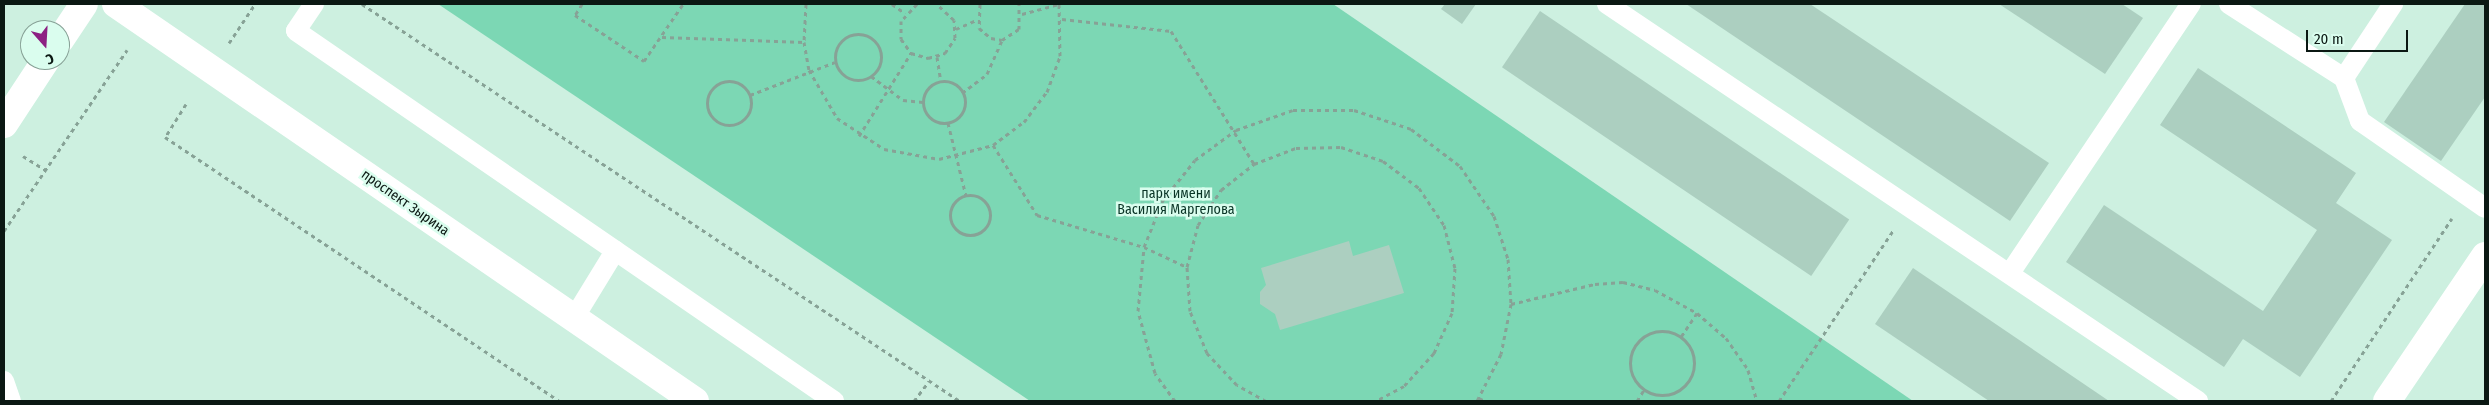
<!DOCTYPE html>
<html>
<head>
<meta charset="utf-8">
<style>
  body { margin:0 }
  #map { position:relative; width:2489px; height:405px; overflow:hidden; background:#cdf0e0; font-family:"Fira Sans Condensed",sans-serif }
  div>[style] { position:absolute }
  .green>* { inset:0; background:#7cd7b4 }
  .building>* { inset:0; background:#accfc0; transform-origin:0 0 }
  .path>* { height:3px; margin-top:-1.5px; transform-origin:0; background:repeating-linear-gradient(90deg,#87a296 0 4px,transparent 0 8px) }
  .path>.ring { margin:-1.5px; padding:0; box-sizing:content-box; background:none; border:3px solid #87a296; border-radius:50% }
  .lane>* { height:20px; margin:-10px; padding:0 10px; transform-origin:10px; border-radius:10px; background:#fff }
  .secondary>* { height:28px; margin:-14px; padding:0 14px; transform-origin:14px; border-radius:14px; background:#fff }
  span { translate:-50% -50%; white-space:nowrap; text-align:center; line-height:1.15; -webkit-text-stroke:5px #dafdee; paint-order:stroke }
  .park-label { font-size:14px; color:#093426 }
  .street-label { font-size:14px; color:#0b1813 }
  .frame { position:absolute; inset:0; border:5px solid #0b1813; pointer-events:none }
  .north { position:absolute; left:20px; top:20px; width:50px; height:50px; box-sizing:border-box; background:#dafdee; border:1px solid #87a196; border-radius:50%; rotate:161deg; font-size:14px; font-weight:700; line-height:20px; text-align:center; color:#0b1813 }
  .north::after { content:''; display:block; margin:auto; width:18px; height:22px; background:#8d2083; clip-path:polygon(50% 0,100% 100%,50% 72%,0 100%) }
  .scale { position:absolute; left:2306px; top:30px; width:102px; height:22px; box-sizing:border-box; border:2px solid #0b1813; border-top:0; padding-left:6px; font-size:15px; line-height:18px; white-space:nowrap; color:#0b1813; -webkit-text-stroke:4px #dafdee; paint-order:stroke }
</style>
</head>
<body>
<div id="map">
  <div class="green">
    <i style="clip-path:polygon(438px 4px,1333px 4px,1913px 401px,1030px 401px)"></i>
  </div>
  <div class="building">
    <i style="clip-path:polygon(1445px 4px,1476px 4px,1462px 24px,1441px 9px)"></i>
    <i style="clip-path:polygon(1686px 4px,1810px 4px,2049px 163px,2010px 221px)"></i>
    <i style="clip-path:polygon(1999px 4px,2122px 4px,2143px 18px,2105px 74px)"></i>
    <i style="clip-path:polygon(2465px 4px,2485px 4px,2485px 97px,2441px 161px,2384px 122px)"></i>
    <i style="left:1540px;top:11px;width:373px;height:68px;rotate:34deg"></i>
    <i style="clip-path:polygon(2198px 68px,2356px 173px,2336px 203px,2392px 240px,2300px 377px,2243px 339px,2224px 367px,2066px 262px,2104px 205px,2263px 311px,2317px 230px,2160px 125px)"></i>
    <i style="clip-path:polygon(1349px 241px,1353px 256px,1389px 245px,1404px 293px,1280px 330px,1275px 314px,1260px 304px,1260px 292px,1266px 285px,1261px 268px)"></i>
    <i style="clip-path:polygon(1913px 268px,2109px 401px,1989px 401px,1875px 324px)"></i>
  </div>
  <div class="path">
    <i style="left:362px;top:4px;width:718px;rotate:33.58deg"></i>
    <i style="left:582px;top:4px;width:13px;rotate:122deg"></i>
    <i style="left:575px;top:15px;width:83px;rotate:33.7deg"></i>
    <i style="left:644px;top:61px;width:69px;rotate:-55.6deg"></i>
    <i style="left:806px;top:4px;width:38px;rotate:93deg"></i>
    <i style="left:804px;top:42px;width:28px;rotate:80deg"></i>
    <i style="left:809px;top:70px;width:56px;rotate:59.7deg"></i>
    <i style="left:837px;top:118px;width:56px;rotate:33.4deg"></i>
    <i style="left:884px;top:149px;width:56px;rotate:10.3deg"></i>
    <i style="left:939px;top:159px;width:56px;rotate:-14.5deg"></i>
    <i style="left:993px;top:145px;width:39px;rotate:-37deg"></i>
    <i style="left:1024px;top:122px;width:38px;rotate:-53deg"></i>
    <i style="left:1047px;top:92px;width:38px;rotate:-70deg"></i>
    <i style="left:1060px;top:56px;width:52px;rotate:-91.1deg"></i>
    <i style="left:892px;top:4px;width:16px;rotate:35deg"></i>
    <i style="left:917px;top:4px;width:23px;rotate:133deg"></i>
    <i style="left:901px;top:21px;width:18px;rotate:90deg"></i>
    <i style="left:901px;top:39px;width:17px;rotate:54deg"></i>
    <i style="left:911px;top:53px;width:18px;rotate:16deg"></i>
    <i style="left:928px;top:58px;width:18px;rotate:-16deg"></i>
    <i style="left:945px;top:53px;width:18px;rotate:-56deg"></i>
    <i style="left:955px;top:38px;width:18px;rotate:-93deg"></i>
    <i style="left:954px;top:20px;width:23px;rotate:-137deg"></i>
    <i style="left:980px;top:4px;width:24px;rotate:92deg"></i>
    <i style="left:979px;top:28px;width:16px;rotate:40deg"></i>
    <i style="left:991px;top:38px;width:11px;rotate:10deg"></i>
    <i style="left:1002px;top:40px;width:20px;rotate:-33deg"></i>
    <i style="left:1019px;top:29px;width:25px;rotate:-90deg"></i>
    <i style="left:1022px;top:14px;width:38px;rotate:-15deg"></i>
    <i style="left:1062px;top:19px;width:110px;rotate:6.3deg"></i>
    <i style="left:1171px;top:31px;width:157px;rotate:58deg"></i>
    <i style="left:956px;top:29px;width:22px;rotate:-24deg"></i>
    <i class="ring" style="left:835px;top:34px;width:43px;height:43px"></i>
    <i style="left:662px;top:37px;width:142px;rotate:2deg"></i>
    <i style="left:229px;top:43px;width:47px;rotate:-56.3deg"></i>
    <i style="left:937px;top:57px;width:24px;rotate:81deg"></i>
    <i style="left:871px;top:76px;width:40px;rotate:37deg"></i>
    <i style="left:903px;top:100px;width:20px;rotate:6deg"></i>
    <i class="ring" style="left:707px;top:81px;width:41px;height:41px"></i>
    <i class="ring" style="left:923px;top:81px;width:39px;height:39px"></i>
    <i style="left:962px;top:93px;width:31px;rotate:-37deg"></i>
    <i style="left:987px;top:74px;width:37px;rotate:-66deg"></i>
    <i style="left:750px;top:95px;width:91px;rotate:-21.2deg"></i>
    <i style="left:186px;top:104px;width:39px;rotate:122deg"></i>
    <i style="left:165px;top:137px;width:474px;rotate:33.8deg"></i>
    <i style="left:948px;top:123px;width:75px;rotate:76.1deg"></i>
    <i style="left:859px;top:136px;width:98px;rotate:-57.9deg"></i>
    <i style="left:993px;top:145px;width:83px;rotate:57.8deg"></i>
    <i style="left:1037px;top:215px;width:112px;rotate:16.7deg"></i>
    <i style="left:1144px;top:247px;width:47px;rotate:24.9deg"></i>
    <i style="left:23px;top:156px;width:26px;rotate:32deg"></i>
    <i class="ring" style="left:950px;top:195px;width:37px;height:37px"></i>
    <i style="left:4px;top:231px;width:219px;rotate:-55.8deg"></i>
    <i style="left:1511px;top:304px;width:86px;rotate:-13.4deg"></i>
    <i style="left:1595px;top:284px;width:28px;rotate:-4deg"></i>
    <i style="left:1623px;top:282px;width:33px;rotate:14deg"></i>
    <i style="left:1655px;top:290px;width:48px;rotate:28.7deg"></i>
    <i style="left:1697px;top:313px;width:29px;rotate:124deg"></i>
    <i style="left:1697px;top:313px;width:38px;rotate:41deg"></i>
    <i style="left:1726px;top:338px;width:39px;rotate:55deg"></i>
    <i style="left:1748px;top:370px;width:32px;rotate:74deg"></i>
    <i class="ring" style="left:1630px;top:331px;width:61px;height:61px"></i>
    <i style="left:1479px;top:398px;width:7px;rotate:27deg"></i>
    <i style="left:914px;top:401px;width:25px;rotate:-53deg"></i>
    <i style="left:1175px;top:401px;width:34px;rotate:-126deg"></i>
    <i style="left:1155px;top:373px;width:64px;rotate:-105.3deg"></i>
    <i style="left:1138px;top:311px;width:64px;rotate:-84.6deg"></i>
    <i style="left:1144px;top:247px;width:51px;rotate:-68deg"></i>
    <i style="left:1163px;top:200px;width:51px;rotate:-51.3deg"></i>
    <i style="left:1195px;top:160px;width:51px;rotate:-36.2deg"></i>
    <i style="left:1236px;top:130px;width:60px;rotate:-19.3deg"></i>
    <i style="left:1293px;top:110px;width:61px"></i>
    <i style="left:1354px;top:110px;width:60px;rotate:18.4deg"></i>
    <i style="left:1411px;top:129px;width:61px;rotate:37.1deg"></i>
    <i style="left:1460px;top:166px;width:60px;rotate:55.8deg"></i>
    <i style="left:1494px;top:216px;width:45px;rotate:72deg"></i>
    <i style="left:1508px;top:259px;width:45px;rotate:86.2deg"></i>
    <i style="left:1511px;top:304px;width:51px;rotate:101.3deg"></i>
    <i style="left:1501px;top:354px;width:53px;rotate:117.1deg"></i>
    <i style="left:1266px;top:401px;width:33px;rotate:-151deg"></i>
    <i style="left:1237px;top:385px;width:44px;rotate:-133.2deg"></i>
    <i style="left:1207px;top:353px;width:45px;rotate:-112deg"></i>
    <i style="left:1190px;top:311px;width:44px;rotate:-93.9deg"></i>
    <i style="left:1187px;top:267px;width:43px;rotate:-75.3deg"></i>
    <i style="left:1198px;top:225px;width:42px;rotate:-56.7deg"></i>
    <i style="left:1221px;top:190px;width:42px;rotate:-38.2deg"></i>
    <i style="left:1254px;top:164px;width:45px;rotate:-20.9deg"></i>
    <i style="left:1296px;top:148px;width:45px;rotate:-1.3deg"></i>
    <i style="left:1341px;top:147px;width:44px;rotate:18.4deg"></i>
    <i style="left:1383px;top:161px;width:45px;rotate:36.9deg"></i>
    <i style="left:1419px;top:188px;width:45px;rotate:56deg"></i>
    <i style="left:1444px;top:225px;width:44px;rotate:75.7deg"></i>
    <i style="left:1455px;top:268px;width:45px;rotate:93.8deg"></i>
    <i style="left:1452px;top:313px;width:44px;rotate:114.2deg"></i>
    <i style="left:1434px;top:353px;width:45px;rotate:132.3deg"></i>
    <i style="left:1404px;top:386px;width:32px;rotate:152deg"></i>
    <i style="left:1637px;top:401px;width:13px;rotate:-58deg"></i>
    <i style="left:1779px;top:401px;width:207px;rotate:-56.2deg"></i>
    <i style="left:1867px;top:401px;width:3px"></i>
    <i style="left:2331px;top:401px;width:219px;rotate:-56.5deg"></i>
  </div>
  <div class="lane">
    <i style="left:314px;top:4px;width:32px;rotate:124deg"></i>
    <i style="left:296px;top:31px;width:653px;rotate:34.52deg"></i>
    <i style="left:1607px;top:4px;width:712px;rotate:33.89deg"></i>
    <i style="left:2229px;top:4px;width:137px;rotate:32.8deg"></i>
    <i style="left:2344px;top:78px;width:89px;rotate:-56.5deg"></i>
    <i style="left:2344px;top:78px;width:46px;rotate:69.6deg"></i>
    <i style="left:2360px;top:121px;width:152px;rotate:34.8deg"></i>
    <i style="left:2010px;top:273px;width:324px;rotate:-56.1deg"></i>
    <i style="left:574px;top:318px;width:79px;rotate:-58.5deg"></i>
    <i style="left:4px;top:381px;width:21px;rotate:71deg"></i>
  </div>
  <div class="secondary">
    <i style="left:116px;top:4px;width:702px;rotate:34.44deg"></i>
    <i style="left:60px;top:40px;width:43px;rotate:-56.3deg"></i>
    <i style="left:4px;top:124px;width:77px;rotate:-56.7deg"></i>
    <i style="left:2387px;top:401px;width:175px;rotate:-55.9deg"></i>
  </div>
  <div class="park-label">
    <span style="left:1176px;top:202px">парк имени<br>Василия Маргелова</span>
  </div>
  <div class="street-label">
    <span style="left:405px;top:203px;rotate:35deg">проспект Зырина</span>
  </div>
  <div class="frame"></div>
  <div class="north">С</div>
  <div class="scale">20 m</div>
</div>
</body>
</html>
